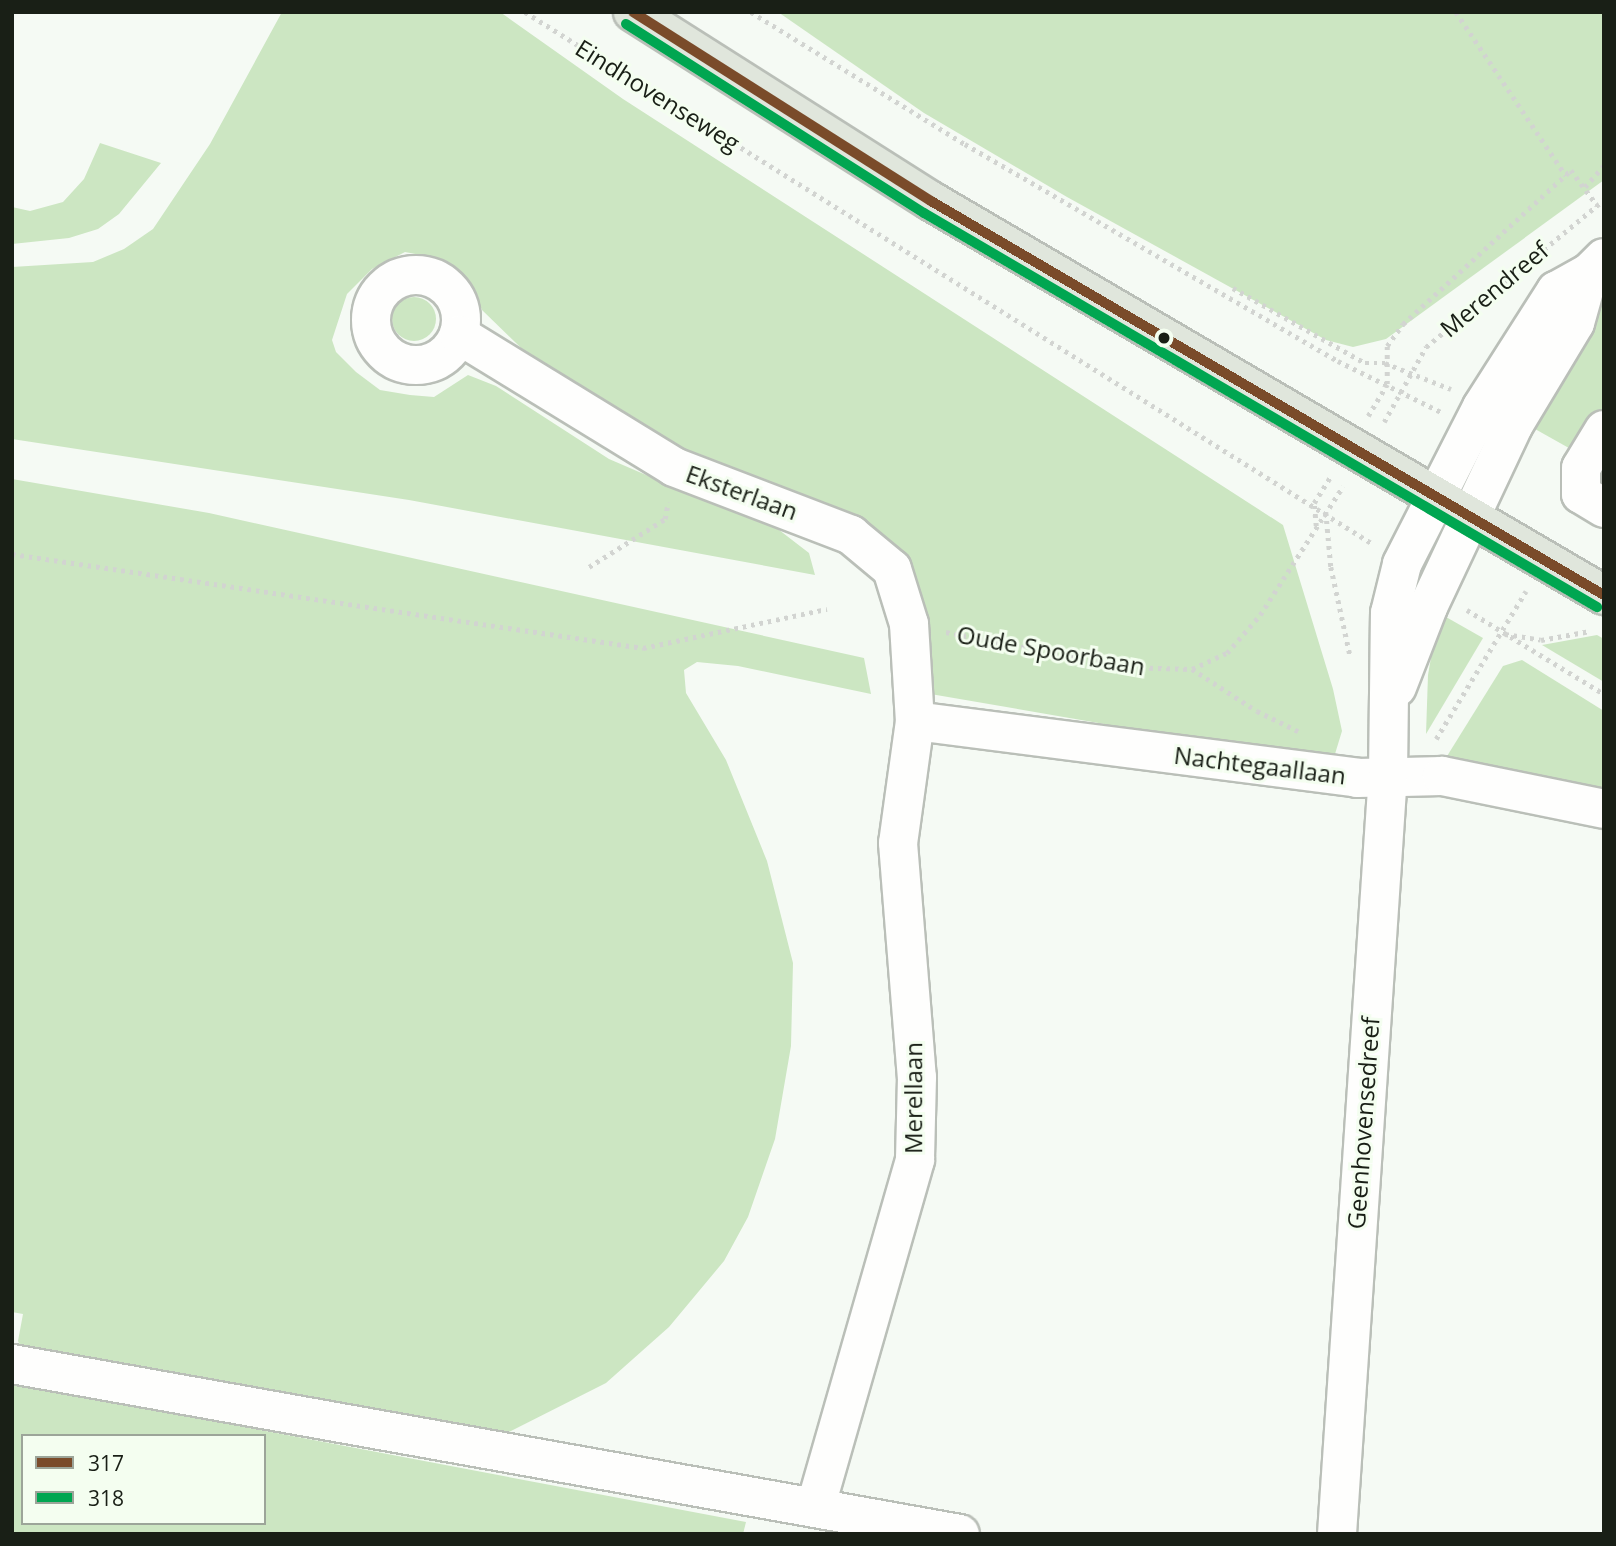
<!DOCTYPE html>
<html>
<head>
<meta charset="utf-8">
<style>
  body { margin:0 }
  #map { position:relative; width:1616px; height:1546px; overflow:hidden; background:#f5faf4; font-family:"Open Sans",sans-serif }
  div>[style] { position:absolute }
  .green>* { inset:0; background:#cce6c2 }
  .round { border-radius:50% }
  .path>* { height:4.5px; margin-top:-2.25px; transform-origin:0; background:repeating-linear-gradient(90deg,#d2d4d1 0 3.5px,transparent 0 8.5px) }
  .roads { filter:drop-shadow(2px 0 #babfb8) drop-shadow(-2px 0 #babfb8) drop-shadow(0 2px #babfb8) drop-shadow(0 -2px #babfb8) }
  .minor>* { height:38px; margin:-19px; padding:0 19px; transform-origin:19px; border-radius:19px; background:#fefefd }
  .minor>.ring { margin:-19px; padding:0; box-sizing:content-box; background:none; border:38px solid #fefefd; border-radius:50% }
  .major>* { height:38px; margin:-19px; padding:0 19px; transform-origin:19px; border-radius:19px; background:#e0e6dc }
  .bus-1>* { height:10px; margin:-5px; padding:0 5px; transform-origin:5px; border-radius:5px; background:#7a4b2a }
  .bus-2>* { height:10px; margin:-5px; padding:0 5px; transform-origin:5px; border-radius:5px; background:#00a651 }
  .dots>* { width:19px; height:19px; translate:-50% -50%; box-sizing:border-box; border:4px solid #f4fef0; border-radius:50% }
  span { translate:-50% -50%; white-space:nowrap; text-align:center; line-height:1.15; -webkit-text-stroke:6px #f4fef0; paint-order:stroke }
  .street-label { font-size:24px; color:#191f16 }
  .frame { position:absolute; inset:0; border:14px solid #191f16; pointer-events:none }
  .legend { position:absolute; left:21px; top:1434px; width:245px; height:91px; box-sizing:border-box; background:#f4fef0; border:2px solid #9ca599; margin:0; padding:9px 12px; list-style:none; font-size:21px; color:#191f16 }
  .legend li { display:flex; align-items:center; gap:14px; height:35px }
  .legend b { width:35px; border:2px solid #9ca599 }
</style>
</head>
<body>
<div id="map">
  <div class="green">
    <i style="clip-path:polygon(282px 12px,500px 12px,623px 99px,1283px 525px,1333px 689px,1342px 731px,1335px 754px,1307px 759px,913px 691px,911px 592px,730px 475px,625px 422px,547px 373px,482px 310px,467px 278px,441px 259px,405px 252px,372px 269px,347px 294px,332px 340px,336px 352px,356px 372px,380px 390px,410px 395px,434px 397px,468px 375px,496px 386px,609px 459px,718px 506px,770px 523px,809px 553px,815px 575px,409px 500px,12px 439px,12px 267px,93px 262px,124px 249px,153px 229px,210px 144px)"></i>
    <i style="clip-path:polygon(778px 12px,1604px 12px,1604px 180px,1386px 339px,1353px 347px,1326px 340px,1067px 197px,924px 113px)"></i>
    <i style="clip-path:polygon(100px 143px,161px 163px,119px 214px,98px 229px,69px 238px,12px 244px,12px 207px,30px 211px,63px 202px,84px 179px)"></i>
    <i style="clip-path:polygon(1604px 295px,1604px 410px,1576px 452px,1535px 429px,1535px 419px)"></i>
    <i class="round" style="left:392px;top:297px;width:44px;height:44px"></i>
    <i style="clip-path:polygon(12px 479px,209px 513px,864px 658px,871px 694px,738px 666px,697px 662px,684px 670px,686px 693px,726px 760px,767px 861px,793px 963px,791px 1046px,775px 1139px,748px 1217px,724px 1261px,669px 1327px,606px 1383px,489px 1442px,23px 1352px,18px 1341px,23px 1314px,12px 1312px)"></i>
    <i style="clip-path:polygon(1446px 617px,1483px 638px,1426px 734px,1428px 675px,1435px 634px)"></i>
    <i style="clip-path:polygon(1597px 635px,1604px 639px,1604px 682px,1542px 645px)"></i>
    <i style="clip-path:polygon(1522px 660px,1604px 711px,1604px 792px,1444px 761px,1503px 666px)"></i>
    <i style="clip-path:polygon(evenodd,12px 1383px,746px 1522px,743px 1534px,12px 1534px,12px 1383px,23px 1436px,264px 1436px,264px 1523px,23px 1523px,23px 1436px)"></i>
  </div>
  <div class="path">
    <i style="left:525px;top:12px;width:999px;rotate:32.11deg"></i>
    <i style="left:751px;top:12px;width:251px;rotate:31.7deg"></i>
    <i style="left:965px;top:144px;width:432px;rotate:30.2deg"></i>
    <i style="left:1338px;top:361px;width:115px;rotate:26.3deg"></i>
    <i style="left:1456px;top:12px;width:197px;rotate:56.1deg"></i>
    <i style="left:1585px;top:187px;width:29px;rotate:-49deg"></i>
    <i style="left:1233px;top:288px;width:152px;rotate:29.6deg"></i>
    <i style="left:1365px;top:363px;width:20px"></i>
    <i style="left:1385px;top:363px;width:71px;rotate:21.5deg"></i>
    <i style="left:1368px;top:416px;width:37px;rotate:-59deg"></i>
    <i style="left:1387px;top:384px;width:38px;rotate:-90deg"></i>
    <i style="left:1387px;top:346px;width:27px;rotate:-54deg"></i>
    <i style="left:1403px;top:324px;width:228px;rotate:-42.5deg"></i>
    <i style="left:1571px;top:170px;width:44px;rotate:53.4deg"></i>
    <i style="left:1384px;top:422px;width:86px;rotate:-60.8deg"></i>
    <i style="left:1426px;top:347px;width:231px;rotate:-39.6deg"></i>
    <i style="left:1326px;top:512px;width:55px;rotate:84.8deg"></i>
    <i style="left:1331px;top:567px;width:90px;rotate:77.8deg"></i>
    <i style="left:1316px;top:526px;width:23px;rotate:-95deg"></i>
    <i style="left:1314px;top:503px;width:31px;rotate:-58deg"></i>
    <i style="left:12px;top:554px;width:638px;rotate:8.47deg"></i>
    <i style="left:643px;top:648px;width:188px;rotate:-12deg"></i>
    <i style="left:589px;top:567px;width:90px;rotate:-32.3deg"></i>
    <i style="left:665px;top:519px;width:17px;rotate:-80deg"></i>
    <i style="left:1467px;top:610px;width:161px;rotate:31.5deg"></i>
    <i style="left:946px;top:632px;width:181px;rotate:11.1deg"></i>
    <i style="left:1124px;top:667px;width:68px;rotate:1.7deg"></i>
    <i style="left:1192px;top:669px;width:38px;rotate:-25deg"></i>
    <i style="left:1227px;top:653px;width:50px;rotate:-49deg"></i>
    <i style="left:1260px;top:615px;width:153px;rotate:-57.2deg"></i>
    <i style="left:1505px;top:634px;width:36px;rotate:9deg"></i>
    <i style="left:1541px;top:640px;width:50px;rotate:-10.4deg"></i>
    <i style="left:1192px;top:669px;width:77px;rotate:32.9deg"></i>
    <i style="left:1257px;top:711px;width:46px;rotate:26deg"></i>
    <i style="left:1436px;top:739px;width:173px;rotate:-58.7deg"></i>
  </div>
  <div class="roads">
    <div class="minor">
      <i class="ring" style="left:371px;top:275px;width:52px;height:52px"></i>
      <i style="left:459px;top:335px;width:252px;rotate:31.5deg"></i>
      <i style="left:674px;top:467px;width:190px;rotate:21deg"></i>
      <i style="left:851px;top:535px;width:53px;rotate:39.7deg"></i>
      <i style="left:892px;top:569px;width:58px;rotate:72.8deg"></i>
      <i style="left:909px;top:624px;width:97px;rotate:86.5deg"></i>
      <i style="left:915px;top:721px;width:123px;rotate:97.9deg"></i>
      <i style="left:898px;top:843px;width:235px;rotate:85.4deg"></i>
      <i style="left:917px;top:1077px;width:83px;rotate:91.4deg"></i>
      <i style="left:915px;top:1160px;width:360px;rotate:106deg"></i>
      <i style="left:1604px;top:430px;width:44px;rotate:121.2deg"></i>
      <i style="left:1581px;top:468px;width:26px;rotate:90deg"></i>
      <i style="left:1581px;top:494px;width:27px;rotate:31deg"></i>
      <i style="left:1397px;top:687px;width:86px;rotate:-68.8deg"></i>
      <i style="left:1428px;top:607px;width:200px;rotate:-64.8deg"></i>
      <i style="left:1513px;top:426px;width:120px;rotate:-59deg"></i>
      <i style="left:1575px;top:323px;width:52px;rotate:-74.4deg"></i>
      <i style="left:915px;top:721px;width:446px;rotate:7.3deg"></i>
      <i style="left:1357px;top:778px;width:85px;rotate:-1.3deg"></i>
      <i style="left:1442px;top:776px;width:165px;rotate:11.5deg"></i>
      <i style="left:12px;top:1364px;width:963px;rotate:10.17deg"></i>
      <i style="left:1337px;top:1534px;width:761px;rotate:-86.16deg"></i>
      <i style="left:1388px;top:775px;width:162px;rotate:-89.3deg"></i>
      <i style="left:1390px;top:613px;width:50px;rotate:-76.2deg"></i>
      <i style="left:1402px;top:564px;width:176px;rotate:-63deg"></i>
      <i style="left:1482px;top:407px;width:138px;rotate:-57.5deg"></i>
      <i style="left:1556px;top:291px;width:38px;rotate:-29deg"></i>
      <i style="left:1589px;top:273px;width:21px;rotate:-45deg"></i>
    </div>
    <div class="major">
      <i style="left:633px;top:12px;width:353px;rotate:32.4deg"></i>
      <i style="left:931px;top:201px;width:780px;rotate:30.35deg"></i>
    </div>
  </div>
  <div class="bus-1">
    <i style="left:633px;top:12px;width:353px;rotate:32.4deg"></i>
    <i style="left:931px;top:201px;width:780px;rotate:30.35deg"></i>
  </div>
  <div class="bus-2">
    <i style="left:626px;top:24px;width:353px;rotate:32.4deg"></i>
    <i style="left:924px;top:213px;width:780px;rotate:30.35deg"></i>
  </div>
  <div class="dots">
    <i style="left:1164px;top:338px;background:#191f16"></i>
  </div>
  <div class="street-label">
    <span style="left:658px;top:95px;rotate:32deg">Eindhovenseweg</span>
    <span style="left:1494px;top:289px;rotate:-40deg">Merendreef</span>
    <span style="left:742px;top:492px;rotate:20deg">Eksterlaan</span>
    <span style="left:1051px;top:650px;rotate:10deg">Oude Spoorbaan</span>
    <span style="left:1260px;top:765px;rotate:7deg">Nachtegaallaan</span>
    <span style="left:913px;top:1098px;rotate:-90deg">Merellaan</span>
    <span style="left:1363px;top:1123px;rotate:-86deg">Geenhovensedreef</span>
  </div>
  <div class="frame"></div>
  <ul class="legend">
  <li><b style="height:9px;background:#7a4b2a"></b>317</li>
  <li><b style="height:9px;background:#00a651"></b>318</li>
  </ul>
</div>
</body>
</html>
